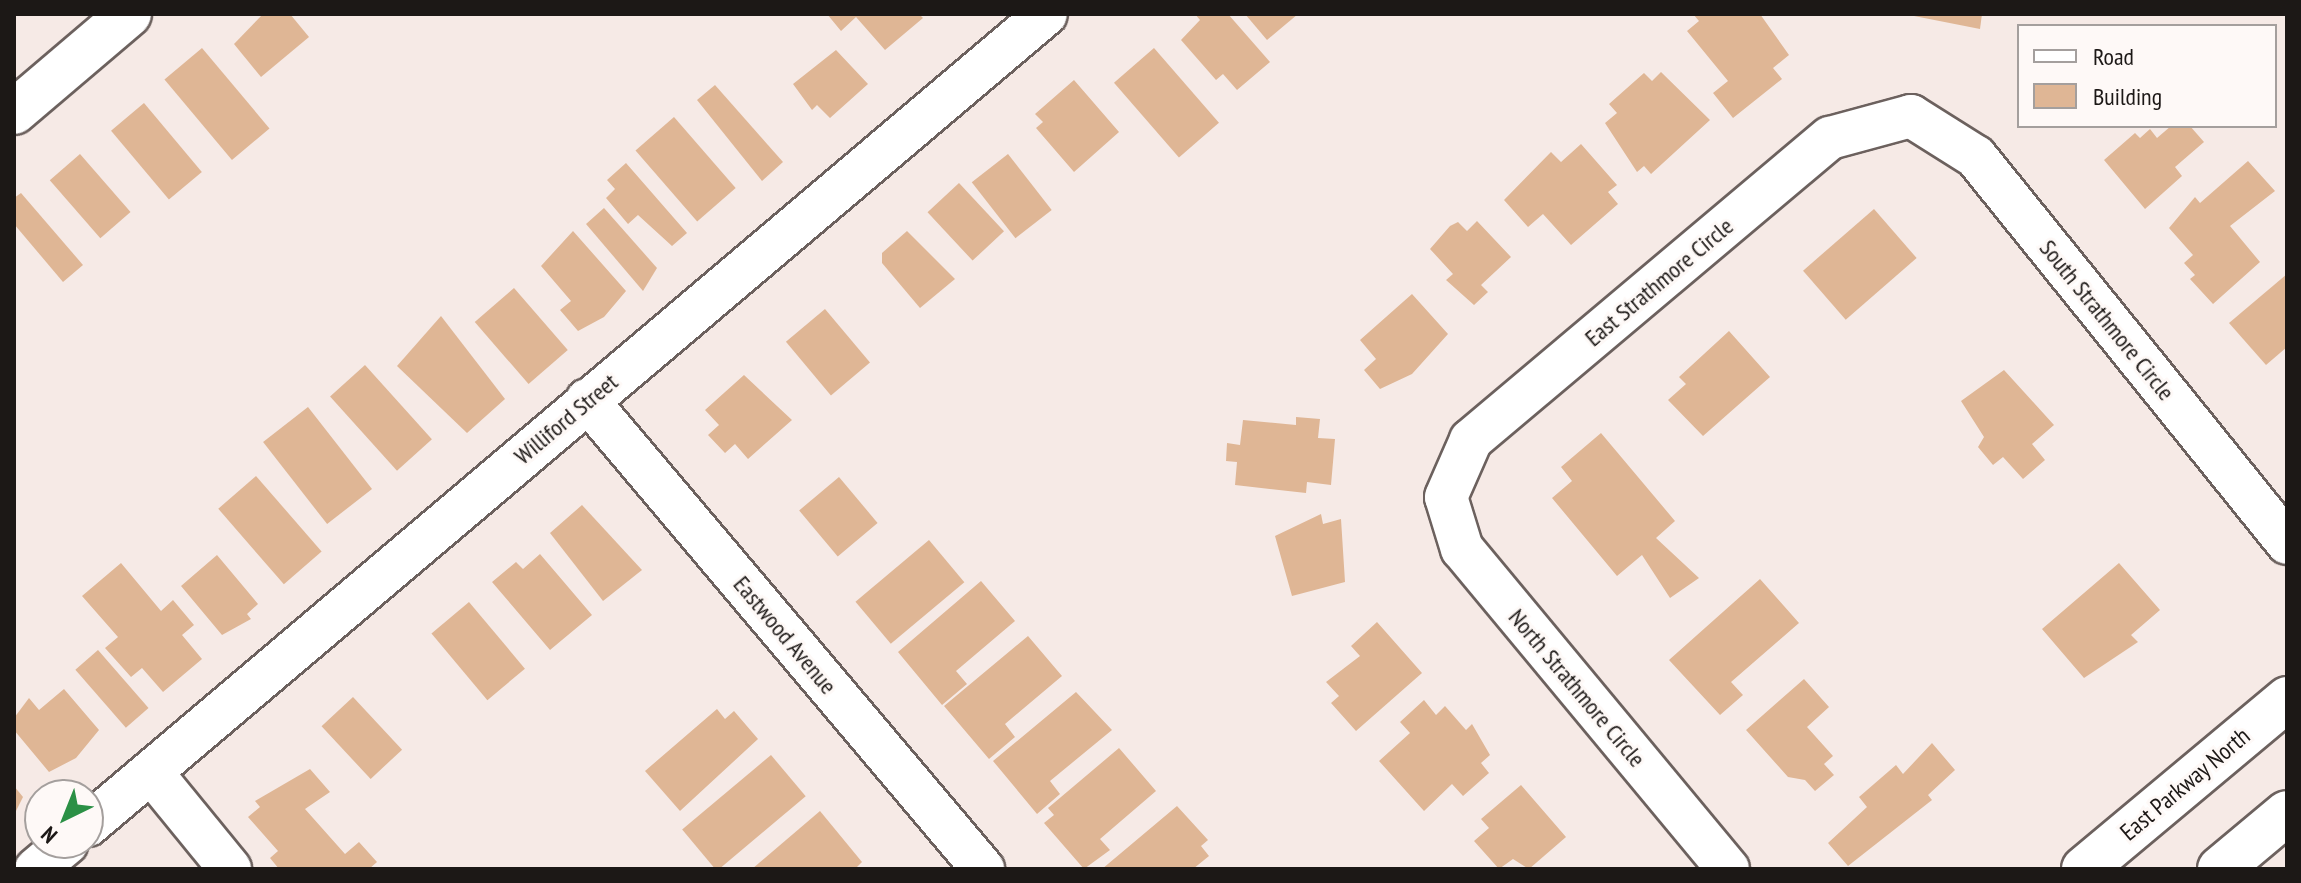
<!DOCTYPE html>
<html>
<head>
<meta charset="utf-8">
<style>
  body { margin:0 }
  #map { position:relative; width:2301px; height:883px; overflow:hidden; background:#f6eae6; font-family:"PT Sans Narrow",sans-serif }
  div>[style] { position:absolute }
  .building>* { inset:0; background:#dfb695; transform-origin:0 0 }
  .roads { filter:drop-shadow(2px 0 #6c615e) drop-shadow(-2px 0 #6c615e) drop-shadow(0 2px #6c615e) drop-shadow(0 -2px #6c615e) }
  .street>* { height:42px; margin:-21px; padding:0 21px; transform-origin:21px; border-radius:21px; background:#fff }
  .secondary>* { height:44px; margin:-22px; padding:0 22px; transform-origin:22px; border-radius:22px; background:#fff }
  .primary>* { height:44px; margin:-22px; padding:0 22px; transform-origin:22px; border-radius:22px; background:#fff }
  span { translate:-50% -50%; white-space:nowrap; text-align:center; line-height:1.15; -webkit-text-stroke:6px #fef9f7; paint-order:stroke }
  .street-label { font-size:24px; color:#1c1816 }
  .frame { position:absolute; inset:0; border:16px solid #1c1816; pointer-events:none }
  .legend { position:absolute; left:2017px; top:24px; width:260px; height:104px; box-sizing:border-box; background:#fef9f7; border:2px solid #a49f9d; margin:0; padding:10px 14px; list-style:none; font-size:24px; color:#1c1816 }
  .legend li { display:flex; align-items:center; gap:16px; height:40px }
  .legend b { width:40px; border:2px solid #a49f9d }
  .north { position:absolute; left:24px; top:779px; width:80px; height:80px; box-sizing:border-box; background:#fef9f7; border:2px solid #a49f9d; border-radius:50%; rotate:223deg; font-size:22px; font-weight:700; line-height:32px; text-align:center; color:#1c1816 }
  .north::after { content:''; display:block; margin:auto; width:28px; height:36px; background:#2b9045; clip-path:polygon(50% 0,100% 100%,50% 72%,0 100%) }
</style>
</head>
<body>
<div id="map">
  <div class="building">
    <i style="clip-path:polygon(263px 14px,290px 14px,309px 37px,261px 77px,234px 44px)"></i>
    <i style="clip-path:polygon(827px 14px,919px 14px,923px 18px,885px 50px,856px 17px,841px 31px)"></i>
    <i style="clip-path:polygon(1195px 14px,1228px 14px,1270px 62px,1237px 90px,1223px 74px,1216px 80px,1181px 40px,1200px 20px)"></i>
    <i style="clip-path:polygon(1245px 14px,1298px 14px,1267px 40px)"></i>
    <i style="clip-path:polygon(1693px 14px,1760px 14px,1789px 55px,1773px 68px,1782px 79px,1733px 118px,1713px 93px,1728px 81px,1687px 31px,1699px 21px)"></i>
    <i style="clip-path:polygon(1904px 14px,1982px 14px,1980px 29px)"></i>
    <i style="left:202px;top:48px;width:105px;height:49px;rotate:50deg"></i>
    <i style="left:1154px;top:48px;width:99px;height:53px;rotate:49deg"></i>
    <i style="clip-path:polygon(836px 50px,868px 84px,830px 118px,817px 105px,812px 110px,793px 84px)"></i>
    <i style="clip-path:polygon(1661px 72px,1710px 120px,1651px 174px,1644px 166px,1637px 172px,1605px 123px,1617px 113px,1609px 104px,1644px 73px,1652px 81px)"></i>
    <i style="clip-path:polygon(1074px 80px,1119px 132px,1074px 172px,1036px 128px,1043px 122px,1035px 114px)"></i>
    <i style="clip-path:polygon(715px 85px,783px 162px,762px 181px,697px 100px)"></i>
    <i style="left:144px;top:103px;width:90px;height:43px;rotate:50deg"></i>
    <i style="left:674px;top:117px;width:94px;height:51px;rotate:49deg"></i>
    <i style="clip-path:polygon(2171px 126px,2190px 126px,2204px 142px,2175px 167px,2182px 176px,2145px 209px,2104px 160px,2135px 133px,2140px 138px,2150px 129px,2157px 138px)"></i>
    <i style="clip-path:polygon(1581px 144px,1617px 185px,1608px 192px,1618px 204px,1571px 245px,1543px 214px,1528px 227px,1504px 200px,1551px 152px,1561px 162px)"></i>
    <i style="left:80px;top:154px;width:77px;height:40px;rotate:49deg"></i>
    <i style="left:1008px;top:154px;width:71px;height:46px;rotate:52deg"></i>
    <i style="clip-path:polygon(2248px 161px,2275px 191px,2230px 226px,2260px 262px,2213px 304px,2190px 279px,2195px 275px,2184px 263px,2193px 255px,2169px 228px,2195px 197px,2200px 203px)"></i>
    <i style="clip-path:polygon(626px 163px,687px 233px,672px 246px,638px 215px,628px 224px,606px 198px,615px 189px,607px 180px)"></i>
    <i style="left:959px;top:183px;width:66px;height:43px;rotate:47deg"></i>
    <i style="clip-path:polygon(21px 193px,83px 265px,63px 282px,14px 224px,14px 198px)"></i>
    <i style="clip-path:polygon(604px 208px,657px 268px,643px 291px,586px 224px)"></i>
    <i style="left:1874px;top:209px;width:65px;height:94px;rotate:49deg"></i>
    <i style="clip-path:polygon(1477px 221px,1511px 257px,1481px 285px,1488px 292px,1474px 305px,1446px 280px,1453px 274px,1430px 249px,1450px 226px,1458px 222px,1467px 231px)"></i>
    <i style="clip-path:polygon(573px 231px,626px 291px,604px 317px,578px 331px,560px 310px,571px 301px,541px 266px)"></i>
    <i style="clip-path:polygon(907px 231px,955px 279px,920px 308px,882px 263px,882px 253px)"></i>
    <i style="clip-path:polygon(2287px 274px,2287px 347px,2266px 365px,2229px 323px)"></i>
    <i style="left:514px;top:288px;width:82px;height:52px;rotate:49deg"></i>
    <i style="clip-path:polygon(1412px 294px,1448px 334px,1412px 374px,1380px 389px,1364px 370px,1376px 359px,1360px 340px)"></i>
    <i style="left:825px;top:309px;width:70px;height:51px;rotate:50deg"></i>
    <i style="clip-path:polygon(441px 316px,505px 399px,467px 433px,397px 366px)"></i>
    <i style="clip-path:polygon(1729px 331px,1770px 377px,1703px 436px,1668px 400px,1686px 384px,1679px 377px)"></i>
    <i style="left:365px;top:365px;width:100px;height:47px;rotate:48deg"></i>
    <i style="clip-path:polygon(2004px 370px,2054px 425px,2032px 444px,2045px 460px,2023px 479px,2003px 457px,1993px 465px,1978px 447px,1984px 437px,1961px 401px)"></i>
    <i style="clip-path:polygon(744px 375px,792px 420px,748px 459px,735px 444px,725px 453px,708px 435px,719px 425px,705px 410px)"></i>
    <i style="left:308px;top:407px;width:104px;height:57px;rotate:52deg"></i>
    <i style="clip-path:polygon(1296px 417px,1320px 419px,1318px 438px,1335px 439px,1331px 485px,1307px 482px,1306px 493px,1235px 485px,1237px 462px,1226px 461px,1227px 443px,1240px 445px,1243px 420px,1296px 425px)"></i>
    <i style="clip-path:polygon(1601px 433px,1675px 521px,1656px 538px,1699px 578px,1670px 598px,1642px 555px,1617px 576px,1552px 498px,1572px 481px,1561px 467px)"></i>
    <i style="left:256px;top:476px;width:100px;height:50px;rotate:49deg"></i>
    <i style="left:839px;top:477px;width:60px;height:52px;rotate:50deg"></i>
    <i style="clip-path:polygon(582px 505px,642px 570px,603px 601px,550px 533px)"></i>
    <i style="clip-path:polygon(1321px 514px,1323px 524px,1341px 519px,1345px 582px,1292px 596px,1275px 536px)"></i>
    <i style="left:929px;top:540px;width:55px;height:96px;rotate:50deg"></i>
    <i style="clip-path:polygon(540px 554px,592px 615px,550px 650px,492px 582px,516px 562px,523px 569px)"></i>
    <i style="clip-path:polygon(217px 555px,258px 604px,247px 614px,251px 619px,222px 635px,181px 586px)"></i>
    <i style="clip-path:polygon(121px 563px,161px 611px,173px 600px,194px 625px,182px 635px,202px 659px,163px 692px,142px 668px,131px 677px,105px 648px,118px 637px,82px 596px)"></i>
    <i style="clip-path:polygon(2119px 563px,2160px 610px,2131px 635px,2138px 642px,2084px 678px,2042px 629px)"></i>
    <i style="clip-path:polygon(1760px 579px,1799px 623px,1731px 682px,1743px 695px,1720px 715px,1669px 660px)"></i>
    <i style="clip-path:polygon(981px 581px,1015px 621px,956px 671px,967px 684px,942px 705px,898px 652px)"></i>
    <i style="left:469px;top:602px;width:87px;height:49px;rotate:50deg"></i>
    <i style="clip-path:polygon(1377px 622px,1422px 673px,1356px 731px,1331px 703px,1339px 696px,1326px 682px,1360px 656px,1351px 646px)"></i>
    <i style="clip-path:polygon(1028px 636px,1062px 676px,1005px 724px,1015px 737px,989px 759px,944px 706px)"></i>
    <i style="left:98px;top:650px;width:77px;height:30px;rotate:49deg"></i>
    <i style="clip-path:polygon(1804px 679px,1829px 707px,1807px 727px,1833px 756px,1824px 764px,1834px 775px,1815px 791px,1805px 780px,1788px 777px,1746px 730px)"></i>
    <i style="clip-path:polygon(64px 689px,99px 730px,76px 758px,49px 772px,14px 730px,14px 718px,29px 698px,39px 710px)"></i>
    <i style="clip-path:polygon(1076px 692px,1112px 730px,1050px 781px,1060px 794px,1037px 814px,993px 761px)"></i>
    <i style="left:353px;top:697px;width:72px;height:43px;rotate:47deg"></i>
    <i style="clip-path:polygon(1424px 700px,1436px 715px,1445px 706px,1466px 730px,1472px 724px,1490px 755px,1481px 763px,1489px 773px,1463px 796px,1452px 784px,1424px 811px,1379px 761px,1410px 733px,1400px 722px)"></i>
    <i style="clip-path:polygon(717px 709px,725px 719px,734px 711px,758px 739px,680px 811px,645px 771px)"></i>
    <i style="clip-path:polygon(1932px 743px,1955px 770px,1928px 795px,1932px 800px,1848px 866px,1828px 843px,1867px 807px,1859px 797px,1896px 765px,1903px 774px)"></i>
    <i style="clip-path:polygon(1119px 748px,1156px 791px,1100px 839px,1110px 850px,1084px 869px,1044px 823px,1054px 815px,1048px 808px)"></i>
    <i style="left:771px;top:755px;width:54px;height:116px;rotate:50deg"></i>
    <i style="clip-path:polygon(310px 769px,330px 792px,305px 809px,345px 854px,359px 842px,377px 862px,369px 869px,279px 869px,270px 858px,278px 851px,248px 817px,260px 807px,255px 801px)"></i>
    <i style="clip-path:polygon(1521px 785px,1566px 837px,1529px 869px,1513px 859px,1499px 869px,1474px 841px,1489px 828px,1481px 819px)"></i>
    <i style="clip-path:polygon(14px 786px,23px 797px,14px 815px)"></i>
    <i style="clip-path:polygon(1177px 806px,1208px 840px,1201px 846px,1209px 856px,1193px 869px,1102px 869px)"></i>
    <i style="clip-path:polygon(820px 811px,862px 862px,855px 869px,752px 869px)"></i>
  </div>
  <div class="roads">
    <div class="street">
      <i style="left:587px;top:400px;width:614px;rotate:49.82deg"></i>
      <i style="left:151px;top:772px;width:125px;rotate:50.8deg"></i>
      <i style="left:88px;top:825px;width:1255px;rotate:-40.25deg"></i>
      <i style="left:36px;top:869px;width:40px;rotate:-40deg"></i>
      <i style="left:1728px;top:869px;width:416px;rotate:-129.7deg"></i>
      <i style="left:1462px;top:549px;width:54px;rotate:-107.1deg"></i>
      <i style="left:1446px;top:497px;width:62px;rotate:-66.3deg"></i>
      <i style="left:1471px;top:440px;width:469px;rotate:-40.1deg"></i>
      <i style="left:1830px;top:138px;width:84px;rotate:-15.2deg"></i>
      <i style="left:1911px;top:116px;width:77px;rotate:32.2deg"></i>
      <i style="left:1976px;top:157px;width:496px;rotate:51.1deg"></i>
    </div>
    <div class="secondary">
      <i style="left:14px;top:112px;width:151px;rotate:-40.4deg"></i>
    </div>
    <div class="primary">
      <i style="left:2084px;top:869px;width:265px;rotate:-39.9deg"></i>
      <i style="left:2220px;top:869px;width:87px;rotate:-39.9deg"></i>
    </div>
  </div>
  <div class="street-label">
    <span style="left:1659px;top:282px;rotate:-40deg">East Strathmore Circle</span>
    <span style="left:2107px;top:320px;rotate:51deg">South Strathmore Circle</span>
    <span style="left:566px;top:419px;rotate:-40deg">Williford Street</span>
    <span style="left:785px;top:635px;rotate:50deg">Eastwood Avenue</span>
    <span style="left:1577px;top:688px;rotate:50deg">North Strathmore Circle</span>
    <span style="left:2185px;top:784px;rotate:-40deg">East Parkway North</span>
  </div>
  <div class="frame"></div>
  <ul class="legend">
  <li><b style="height:10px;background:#fff"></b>Road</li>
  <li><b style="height:22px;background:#dfb695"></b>Building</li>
  </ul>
  <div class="north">N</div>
</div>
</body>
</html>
